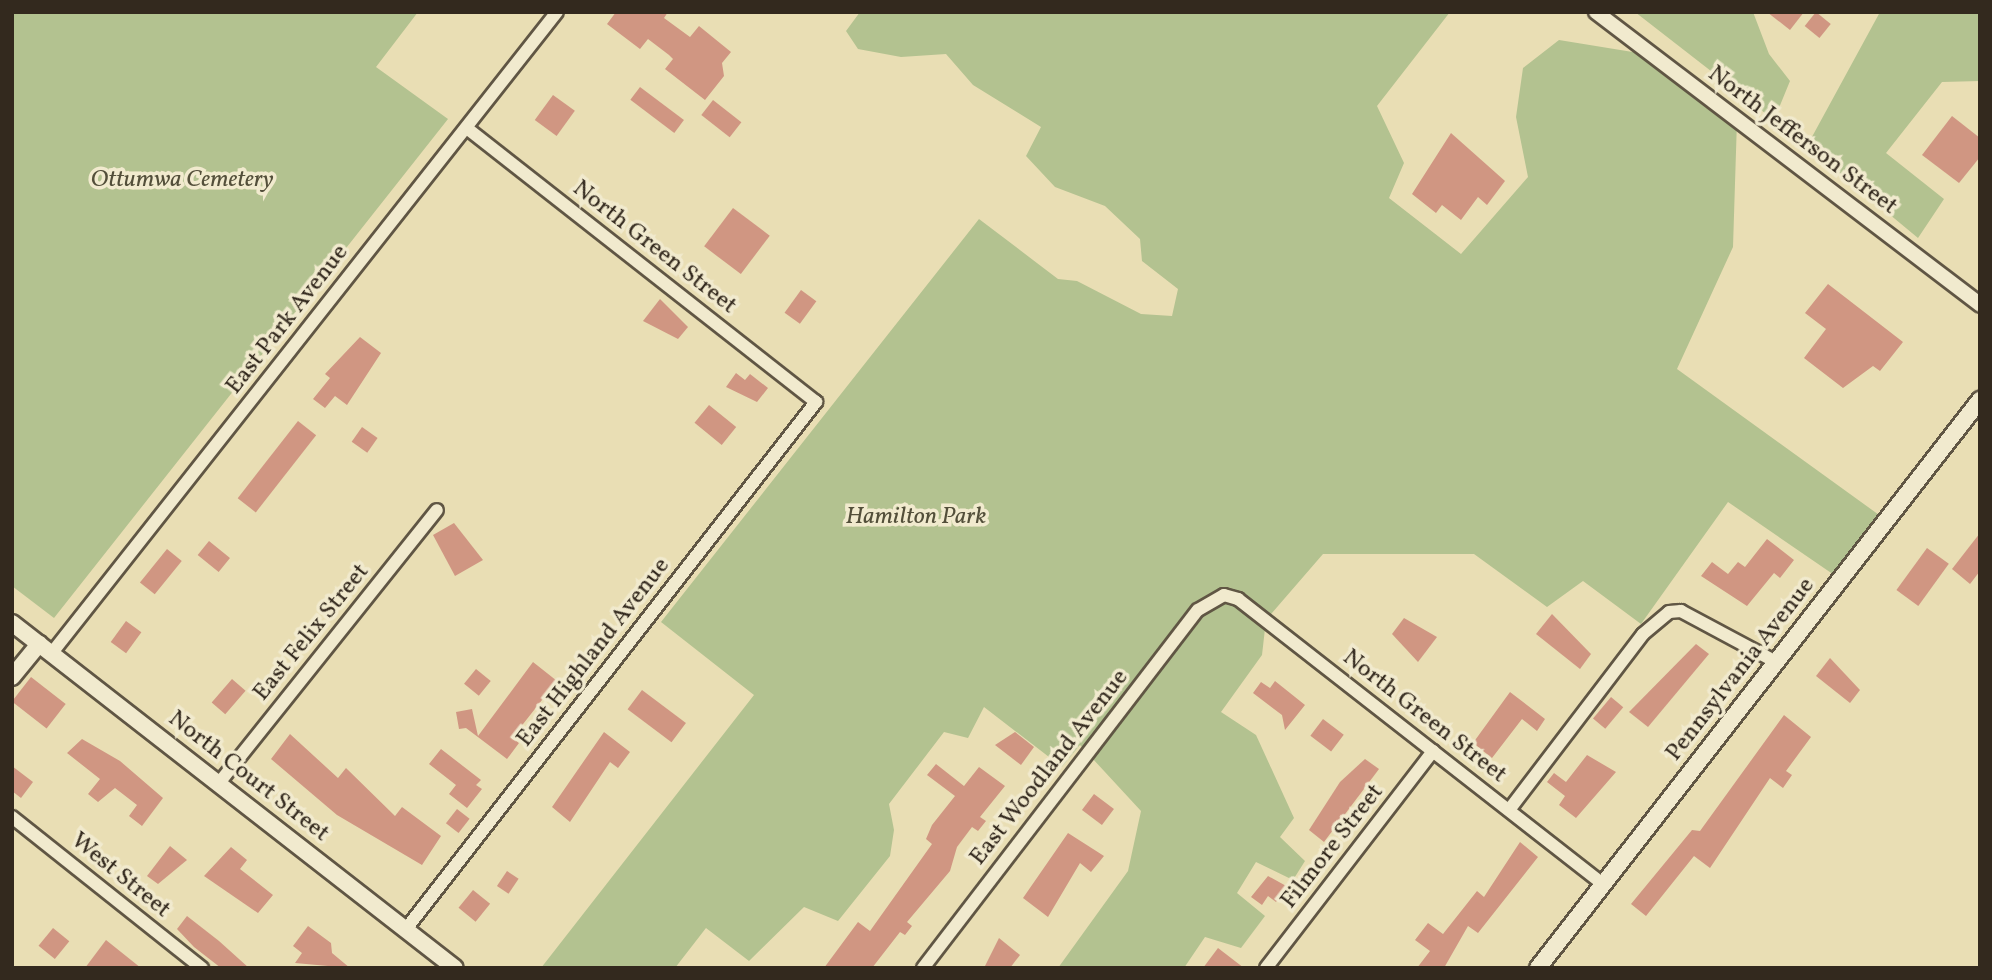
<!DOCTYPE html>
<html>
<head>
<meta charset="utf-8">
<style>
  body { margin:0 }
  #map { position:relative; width:1992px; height:980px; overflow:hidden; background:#e9deb4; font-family:Vollkorn,serif }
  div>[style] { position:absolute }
  .green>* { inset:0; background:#b3c290 }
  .building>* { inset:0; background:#d09682; transform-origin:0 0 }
  .roads { filter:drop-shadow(2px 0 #605644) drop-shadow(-2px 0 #605644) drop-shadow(0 2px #605644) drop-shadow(0 -2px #605644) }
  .minor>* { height:12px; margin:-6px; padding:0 6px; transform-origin:6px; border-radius:6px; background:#f1eace }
  .tertiary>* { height:14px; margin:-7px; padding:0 7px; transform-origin:7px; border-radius:7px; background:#f1eace }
  .secondary>* { height:16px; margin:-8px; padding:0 8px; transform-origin:8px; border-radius:8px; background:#f1eace }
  span { translate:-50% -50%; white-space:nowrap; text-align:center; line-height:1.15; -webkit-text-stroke:7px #f1eace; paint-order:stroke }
  .street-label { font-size:24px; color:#33291e }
  .park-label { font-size:24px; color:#534f3a; font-style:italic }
  .frame { position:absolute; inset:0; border:14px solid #33291e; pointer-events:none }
</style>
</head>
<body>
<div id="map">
  <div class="green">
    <i style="clip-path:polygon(12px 12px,418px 12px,376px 67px,448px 119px,54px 618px,12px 586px)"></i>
    <i style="clip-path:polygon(860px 12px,1450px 12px,1377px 106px,1404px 163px,1389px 198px,1461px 254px,1528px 177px,1516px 117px,1523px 68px,1559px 40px,1651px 55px,1737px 120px,1733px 247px,1677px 369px,1886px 520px,1840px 579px,1728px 502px,1641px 624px,1583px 581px,1547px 607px,1474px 554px,1323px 554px,1266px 620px,1262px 655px,1221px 712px,1256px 735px,1294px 818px,1280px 837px,1305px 861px,1293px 880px,1256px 862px,1237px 893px,1265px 916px,1241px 948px,1205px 937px,1184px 968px,1058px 968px,1128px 871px,1141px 811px,1080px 745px,1062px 767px,984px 707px,968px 738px,944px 732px,889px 804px,894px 830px,890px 856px,838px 921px,804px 907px,749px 961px,706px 928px,675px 968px,541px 968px,754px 695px,661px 622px,979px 219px,1058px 279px,1077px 281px,1141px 314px,1172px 316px,1178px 289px,1142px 261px,1140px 239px,1105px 206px,1055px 187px,1026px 156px,1041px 127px,973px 85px,946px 54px,901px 57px,858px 49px,846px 31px)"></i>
    <i style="clip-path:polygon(1635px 12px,1753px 12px,1769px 54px,1790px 81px,1774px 120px)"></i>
    <i style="clip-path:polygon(1880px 12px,1980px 12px,1980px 81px,1942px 82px,1886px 153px,1944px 199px,1918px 238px,1807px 146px)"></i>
  </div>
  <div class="building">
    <i style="clip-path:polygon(616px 12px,668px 12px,664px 18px,690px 37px,699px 26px,731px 52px,722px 63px,724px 76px,705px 100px,665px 69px,673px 59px,669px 55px,648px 39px,640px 49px,607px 24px)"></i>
    <i style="clip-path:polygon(1767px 12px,1804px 12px,1790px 30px)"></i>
    <i style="left:1816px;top:12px;width:19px;height:18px;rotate:39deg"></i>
    <i style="left:640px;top:87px;width:55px;height:16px;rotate:37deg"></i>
    <i style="left:553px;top:95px;width:27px;height:31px;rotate:36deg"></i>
    <i style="left:713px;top:100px;width:36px;height:19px;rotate:38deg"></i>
    <i style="clip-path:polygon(1952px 116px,1980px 138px,1980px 157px,1959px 183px,1922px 155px)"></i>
    <i style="clip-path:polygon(1451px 133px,1505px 181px,1487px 205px,1478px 197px,1461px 220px,1442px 205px,1436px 213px,1412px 194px)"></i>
    <i style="left:733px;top:208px;width:46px;height:48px;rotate:37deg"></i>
    <i style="clip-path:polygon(1828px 284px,1903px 342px,1880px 371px,1873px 366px,1843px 388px,1804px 358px,1826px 329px,1805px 313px)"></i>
    <i style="left:801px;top:290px;width:19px;height:28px;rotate:36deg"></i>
    <i style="clip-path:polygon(660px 299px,688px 327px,678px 339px,643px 321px)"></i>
    <i style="clip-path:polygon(360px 337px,381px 353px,347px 405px,335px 396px,325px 408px,313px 399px,330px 378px,325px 374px)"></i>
    <i style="clip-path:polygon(736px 373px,745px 380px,750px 374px,768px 388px,757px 402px,726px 387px)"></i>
    <i style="left:709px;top:405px;width:35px;height:23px;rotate:39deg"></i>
    <i style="left:298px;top:421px;width:23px;height:98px;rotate:38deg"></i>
    <i style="left:362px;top:427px;width:19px;height:18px;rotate:35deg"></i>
    <i style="clip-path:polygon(454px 523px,483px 560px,455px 576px,433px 535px)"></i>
    <i style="clip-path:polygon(1980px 533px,1980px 571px,1970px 584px,1952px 569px)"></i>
    <i style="clip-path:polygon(1767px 539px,1794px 560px,1780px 578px,1774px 573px,1747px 606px,1701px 576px,1712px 562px,1728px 574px,1738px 562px,1745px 567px)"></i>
    <i style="left:209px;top:541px;width:27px;height:18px;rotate:39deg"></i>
    <i style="left:1927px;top:548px;width:27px;height:52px;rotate:36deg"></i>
    <i style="left:167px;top:549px;width:19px;height:43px;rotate:39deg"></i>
    <i style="clip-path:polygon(1552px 614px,1591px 654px,1580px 669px,1536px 634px)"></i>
    <i style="clip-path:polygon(1404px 618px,1437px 637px,1418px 662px,1392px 634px)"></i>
    <i style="left:126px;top:621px;width:19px;height:26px;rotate:36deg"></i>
    <i style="clip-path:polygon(1696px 644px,1709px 654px,1648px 727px,1629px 712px)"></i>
    <i style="clip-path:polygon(1830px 658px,1860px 690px,1850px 703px,1816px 676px)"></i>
    <i style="clip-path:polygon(533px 662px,557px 681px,512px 738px,519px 743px,507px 759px,466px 728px,459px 729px,456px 712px,472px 709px,478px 736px)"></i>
    <i style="left:476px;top:669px;width:19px;height:19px;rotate:39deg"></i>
    <i style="left:31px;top:677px;width:44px;height:31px;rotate:38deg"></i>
    <i style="left:232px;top:679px;width:18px;height:31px;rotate:41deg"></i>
    <i style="clip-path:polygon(1275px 681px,1305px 705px,1285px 730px,1282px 715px,1253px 693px,1261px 682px,1270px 688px)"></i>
    <i style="left:642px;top:690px;width:55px;height:24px;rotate:37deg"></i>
    <i style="clip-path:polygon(1510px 692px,1545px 719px,1537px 731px,1522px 719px,1492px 758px,1473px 743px)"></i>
    <i style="left:1611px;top:697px;width:16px;height:28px;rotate:40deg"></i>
    <i style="clip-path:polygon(1784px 715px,1811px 737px,1786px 771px,1792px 775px,1783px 788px,1770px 778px,1710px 868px,1694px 856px,1646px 916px,1631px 904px,1692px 830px,1700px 831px)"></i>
    <i style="left:1323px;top:719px;width:26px;height:21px;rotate:37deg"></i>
    <i style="clip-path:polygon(604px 732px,630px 752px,618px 768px,610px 762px,570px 822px,552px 807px)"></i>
    <i style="clip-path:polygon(1015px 732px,1034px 747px,1021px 765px,995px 745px)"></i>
    <i style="clip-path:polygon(290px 734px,338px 778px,346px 768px,395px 816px,402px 807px,441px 836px,422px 865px,337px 815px,271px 759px)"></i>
    <i style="clip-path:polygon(82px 739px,120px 761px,163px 798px,142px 826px,129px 816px,137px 805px,115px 788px,98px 802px,88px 794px,100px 779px,67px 753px)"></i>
    <i style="clip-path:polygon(441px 749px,481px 780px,476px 785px,482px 789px,467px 808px,449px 794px,456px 785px,429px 764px)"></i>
    <i style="clip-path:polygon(1587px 755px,1616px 772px,1576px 818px,1559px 805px,1565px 796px,1547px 782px,1554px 773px,1566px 782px)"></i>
    <i style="clip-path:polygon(1365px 759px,1379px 769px,1324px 842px,1309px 830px,1340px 782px)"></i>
    <i style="clip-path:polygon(936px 764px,964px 786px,979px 767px,1005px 786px,980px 817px,986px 821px,978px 831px,972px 827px,957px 847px,950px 871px,907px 922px,912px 926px,905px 935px,900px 932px,872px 968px,824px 968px,858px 922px,870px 931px,932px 844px,926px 839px,932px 825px,955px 796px,927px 775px)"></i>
    <i style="clip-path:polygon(12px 766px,33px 782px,21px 798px,12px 791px)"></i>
    <i style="left:1094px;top:794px;width:25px;height:20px;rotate:37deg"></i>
    <i style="left:457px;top:809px;width:16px;height:18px;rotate:38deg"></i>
    <i style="clip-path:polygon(1068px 833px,1104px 856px,1091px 872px,1080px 863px,1048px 917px,1023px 898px)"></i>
    <i style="clip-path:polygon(1520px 842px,1538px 857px,1478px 933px,1468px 926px,1444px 968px,1417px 968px,1430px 951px,1415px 940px,1428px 923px,1443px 934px,1477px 891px,1484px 897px)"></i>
    <i style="clip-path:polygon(170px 846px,187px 860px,158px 884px,147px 876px)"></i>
    <i style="clip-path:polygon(231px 847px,247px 860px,240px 869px,273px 895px,258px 913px,204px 876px)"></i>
    <i style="left:507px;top:871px;width:14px;height:18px;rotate:34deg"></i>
    <i style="clip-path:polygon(1268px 876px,1288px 887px,1276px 902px,1268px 896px,1262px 905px,1251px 897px)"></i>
    <i style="left:473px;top:890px;width:22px;height:23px;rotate:39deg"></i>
    <i style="clip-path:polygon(187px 916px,219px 941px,249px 968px,221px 968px,194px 947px,177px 929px)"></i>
    <i style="clip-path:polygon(308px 926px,331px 943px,332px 953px,350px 968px,295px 963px,302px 953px,293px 946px)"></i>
    <i style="left:53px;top:928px;width:21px;height:23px;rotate:39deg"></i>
    <i style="clip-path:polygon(999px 938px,1020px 955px,1010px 968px,984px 968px)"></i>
    <i style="clip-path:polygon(106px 940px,141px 968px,85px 968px)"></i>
    <i style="clip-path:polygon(1218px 948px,1244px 968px,1203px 968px)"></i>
  </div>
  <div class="roads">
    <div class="minor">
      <i style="left:51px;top:654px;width:817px;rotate:-51.76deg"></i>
      <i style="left:219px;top:783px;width:349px;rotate:-51.4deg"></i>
      <i style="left:1509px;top:810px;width:221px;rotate:-52.7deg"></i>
      <i style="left:1643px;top:634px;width:34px;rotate:-40deg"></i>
      <i style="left:1669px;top:612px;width:12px;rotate:-5deg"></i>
      <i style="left:1681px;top:611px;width:108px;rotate:28.2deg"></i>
      <i style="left:12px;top:817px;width:243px;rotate:38.5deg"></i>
      <i style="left:406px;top:929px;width:668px;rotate:-52.12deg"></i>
      <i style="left:816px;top:402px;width:444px;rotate:-141.9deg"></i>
      <i style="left:923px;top:968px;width:451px;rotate:-52.5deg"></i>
      <i style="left:1198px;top:610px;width:30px;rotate:-30deg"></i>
      <i style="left:1224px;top:595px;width:15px;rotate:16deg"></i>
      <i style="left:1238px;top:599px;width:463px;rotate:38deg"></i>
      <i style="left:1266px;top:968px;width:274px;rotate:-52.4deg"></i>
    </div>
    <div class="tertiary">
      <i style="left:1596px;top:12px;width:483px;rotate:37.3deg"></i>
    </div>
    <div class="secondary">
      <i style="left:12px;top:623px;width:561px;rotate:37.91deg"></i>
      <i style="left:12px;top:677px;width:43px;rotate:-50.7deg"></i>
      <i style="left:1538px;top:968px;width:720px;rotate:-52.11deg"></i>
    </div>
  </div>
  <div class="street-label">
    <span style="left:1802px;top:141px;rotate:37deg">North Jefferson Street</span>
    <span style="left:654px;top:248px;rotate:38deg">North Green Street</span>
    <span style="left:288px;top:320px;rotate:-52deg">East Park Avenue</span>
    <span style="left:312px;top:633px;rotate:-51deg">East Felix Street</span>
    <span style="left:594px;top:653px;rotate:-52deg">East Highland Avenue</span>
    <span style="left:1741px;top:670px;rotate:-52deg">Pennsylvania Avenue</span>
    <span style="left:1424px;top:717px;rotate:38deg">North Green Street</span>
    <span style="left:1050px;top:768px;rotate:-52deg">East Woodland Avenue</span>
    <span style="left:248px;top:777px;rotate:38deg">North Court Street</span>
    <span style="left:1333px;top:847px;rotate:-52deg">Filmore Street</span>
    <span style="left:120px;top:876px;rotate:39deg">West Street</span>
  </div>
  <div class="park-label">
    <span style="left:182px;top:181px">Ottumwa Cemetery</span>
    <span style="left:916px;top:518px">Hamilton Park</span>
  </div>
  <div class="frame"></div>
</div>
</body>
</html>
